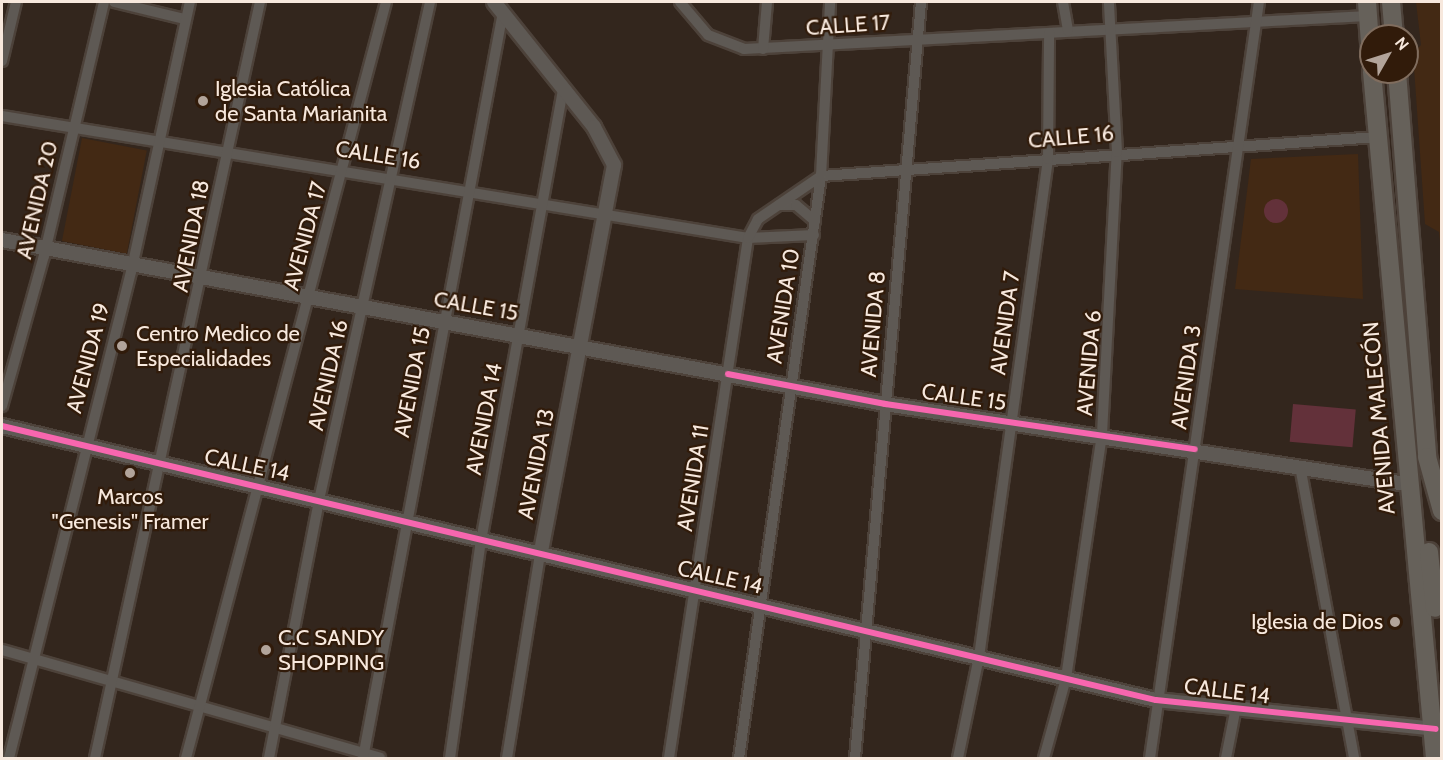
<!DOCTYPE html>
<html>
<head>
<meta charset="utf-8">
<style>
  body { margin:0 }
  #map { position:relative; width:1443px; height:760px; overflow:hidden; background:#33261d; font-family:Cabin,sans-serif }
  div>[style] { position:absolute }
  .built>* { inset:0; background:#432914; transform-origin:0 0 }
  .green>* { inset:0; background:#63313a; transform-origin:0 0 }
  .round { border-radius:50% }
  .roads { filter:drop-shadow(2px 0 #4d423a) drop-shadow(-2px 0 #4d423a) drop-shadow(0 2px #4d423a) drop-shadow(0 -2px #4d423a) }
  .minor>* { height:10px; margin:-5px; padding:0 5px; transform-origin:5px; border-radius:5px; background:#5e5954 }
  .tertiary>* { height:14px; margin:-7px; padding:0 7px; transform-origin:7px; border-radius:7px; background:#5e5954 }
  .primary>* { height:18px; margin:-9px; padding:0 9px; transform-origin:9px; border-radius:9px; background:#66615a }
  .cycleway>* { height:6px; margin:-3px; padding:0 3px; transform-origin:3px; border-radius:3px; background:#f766af }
  .dots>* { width:16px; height:16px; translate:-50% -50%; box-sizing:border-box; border:3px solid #311b0a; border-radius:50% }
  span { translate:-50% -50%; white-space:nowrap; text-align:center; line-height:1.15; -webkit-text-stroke:4.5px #311b0a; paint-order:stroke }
  .street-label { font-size:22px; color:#f7e8dd }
  .poi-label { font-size:22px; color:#f7e8dd }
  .left { translate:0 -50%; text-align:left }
  .right { translate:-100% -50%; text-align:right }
  .frame { position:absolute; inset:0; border:3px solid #f7e8dd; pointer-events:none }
  .north { position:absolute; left:1359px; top:24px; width:60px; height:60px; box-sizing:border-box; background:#311b0a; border:2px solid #806d5e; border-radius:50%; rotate:51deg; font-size:16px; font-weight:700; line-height:24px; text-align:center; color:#f7e8dd }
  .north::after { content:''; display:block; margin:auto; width:21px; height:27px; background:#b2a49a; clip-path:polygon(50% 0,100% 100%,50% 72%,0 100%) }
</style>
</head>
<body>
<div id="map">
  <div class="built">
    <i style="clip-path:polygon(1416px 2px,1441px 2px,1441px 251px,1439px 232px,1425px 224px,1413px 53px,1421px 45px)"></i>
    <i style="left:82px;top:138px;width:66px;height:105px;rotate:11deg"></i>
    <i style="clip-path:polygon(1358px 154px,1363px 299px,1235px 289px,1251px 159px)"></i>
  </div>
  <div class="green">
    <i class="round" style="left:1264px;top:199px;width:24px;height:24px"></i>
    <i style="left:1293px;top:404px;width:63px;height:38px;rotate:5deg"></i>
  </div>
  <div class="roads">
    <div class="minor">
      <i style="left:114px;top:2px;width:73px;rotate:13.5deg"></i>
      <i style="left:680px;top:2px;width:43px;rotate:49.7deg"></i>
      <i style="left:708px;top:35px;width:39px;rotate:21deg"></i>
      <i style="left:744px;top:49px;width:625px;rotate:-3.03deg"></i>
      <i style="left:1063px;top:2px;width:29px;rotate:80deg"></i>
      <i style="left:763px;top:49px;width:47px;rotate:-85.1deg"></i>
      <i style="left:2px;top:61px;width:61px;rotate:-76.7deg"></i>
      <i style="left:2px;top:116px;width:756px;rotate:9.29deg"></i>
      <i style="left:748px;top:238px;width:66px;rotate:-2.6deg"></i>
      <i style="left:779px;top:205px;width:17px"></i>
      <i style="left:796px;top:205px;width:25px;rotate:40deg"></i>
      <i style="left:2px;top:406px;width:156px;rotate:-74.4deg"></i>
      <i style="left:44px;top:256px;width:261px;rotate:-76.7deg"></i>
      <i style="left:1300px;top:466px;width:297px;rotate:79.5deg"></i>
      <i style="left:2px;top:650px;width:393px;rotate:15.9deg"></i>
      <i style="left:9px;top:758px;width:501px;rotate:-75.91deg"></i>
      <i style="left:131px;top:272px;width:276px;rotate:-77.7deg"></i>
      <i style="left:95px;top:758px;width:774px;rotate:-77.69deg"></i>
      <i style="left:186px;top:758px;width:782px;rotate:-75.18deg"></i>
      <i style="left:269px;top:758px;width:263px;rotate:-79deg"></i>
      <i style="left:319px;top:500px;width:510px;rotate:-77.43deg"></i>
      <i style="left:363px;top:758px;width:759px;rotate:-79.37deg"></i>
      <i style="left:450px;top:758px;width:219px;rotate:-81.9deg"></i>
      <i style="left:481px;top:541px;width:460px;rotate:-79.7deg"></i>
      <i style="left:507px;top:758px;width:206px;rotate:-80.8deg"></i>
      <i style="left:669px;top:758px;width:526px;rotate:-81.36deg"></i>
      <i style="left:748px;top:238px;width:21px;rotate:-62deg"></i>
      <i style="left:758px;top:219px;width:76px;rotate:-34.3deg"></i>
      <i style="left:821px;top:176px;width:558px;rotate:-4.01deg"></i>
      <i style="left:739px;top:758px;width:588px;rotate:-81.98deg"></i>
      <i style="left:821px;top:176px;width:174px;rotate:-87deg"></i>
      <i style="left:855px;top:758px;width:759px;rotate:-85.01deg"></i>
      <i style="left:958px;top:758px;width:103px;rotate:-78.3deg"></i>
      <i style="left:979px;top:657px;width:503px;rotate:-82.11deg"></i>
      <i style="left:1048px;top:159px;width:126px;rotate:-89.5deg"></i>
      <i style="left:1044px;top:758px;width:83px;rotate:-74.6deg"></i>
      <i style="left:1066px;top:678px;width:247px;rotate:-81.6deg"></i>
      <i style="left:1102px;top:434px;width:282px;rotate:-87deg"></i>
      <i style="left:1117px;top:152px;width:150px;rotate:-93.1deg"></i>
      <i style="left:1150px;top:758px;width:764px;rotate:-81.8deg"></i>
      <i style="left:1226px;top:758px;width:47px;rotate:-78.9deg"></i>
    </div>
    <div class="tertiary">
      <i style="left:494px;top:2px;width:160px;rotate:51.3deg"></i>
      <i style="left:594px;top:127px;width:43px;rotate:62.2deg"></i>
      <i style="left:614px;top:165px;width:397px;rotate:100.7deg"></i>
      <i style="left:2px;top:240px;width:898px;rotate:10.52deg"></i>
      <i style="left:885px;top:404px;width:527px;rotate:8.73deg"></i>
      <i style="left:2px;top:426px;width:1186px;rotate:13.36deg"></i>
      <i style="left:1156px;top:700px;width:281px;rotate:5.9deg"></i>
    </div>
    <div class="primary">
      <i style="left:1367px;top:2px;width:55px;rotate:85.8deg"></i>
      <i style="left:1391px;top:2px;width:34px;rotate:85deg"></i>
      <i style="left:1372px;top:72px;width:689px;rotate:84.75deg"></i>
      <i style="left:1397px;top:72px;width:386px;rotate:85.5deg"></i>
      <i style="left:1427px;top:457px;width:56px;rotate:74.5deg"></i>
      <i style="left:1429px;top:552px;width:56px;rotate:83.9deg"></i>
    </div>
  </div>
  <div class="cycleway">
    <i style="left:728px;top:374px;width:160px;rotate:10.8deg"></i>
    <i style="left:885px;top:404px;width:313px;rotate:8.3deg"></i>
    <i style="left:2px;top:426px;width:1186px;rotate:13.36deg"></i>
    <i style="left:1156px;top:700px;width:281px;rotate:5.9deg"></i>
  </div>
  <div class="dots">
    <i style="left:203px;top:101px;background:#b2a49a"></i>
    <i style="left:122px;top:346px;background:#b2a49a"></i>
    <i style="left:130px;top:473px;background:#b2a49a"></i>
    <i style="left:1395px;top:622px;background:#b2a49a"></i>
    <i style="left:266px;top:650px;background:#b2a49a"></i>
  </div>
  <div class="street-label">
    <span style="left:848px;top:25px;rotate:-4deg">CALLE 17</span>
    <span style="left:1071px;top:137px;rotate:-5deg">CALLE 16</span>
    <span style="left:378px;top:155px;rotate:9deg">CALLE 16</span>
    <span style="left:37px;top:200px;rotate:-77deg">AVENIDA 20</span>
    <span style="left:191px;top:236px;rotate:-79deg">AVENIDA 18</span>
    <span style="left:305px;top:236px;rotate:-75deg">AVENIDA 17</span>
    <span style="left:476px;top:306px;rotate:10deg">CALLE 15</span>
    <span style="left:783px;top:306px;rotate:-81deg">AVENIDA 10</span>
    <span style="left:1005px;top:323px;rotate:-82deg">AVENIDA 7</span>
    <span style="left:873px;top:324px;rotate:-85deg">AVENIDA 8</span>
    <span style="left:88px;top:358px;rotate:-75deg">AVENIDA 19</span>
    <span style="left:1089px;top:363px;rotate:-85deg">AVENIDA 6</span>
    <span style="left:328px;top:375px;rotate:-77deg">AVENIDA 16</span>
    <span style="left:1186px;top:377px;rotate:-82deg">AVENIDA 3</span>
    <span style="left:412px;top:382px;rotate:-79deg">AVENIDA 15</span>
    <span style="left:964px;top:397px;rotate:8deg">CALLE 15</span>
    <span style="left:1379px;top:418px;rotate:-95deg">AVENIDA MALECÓN</span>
    <span style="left:484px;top:419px;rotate:-79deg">AVENIDA 14</span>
    <span style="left:536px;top:464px;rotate:-79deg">AVENIDA 13</span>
    <span style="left:247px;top:465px;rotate:12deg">CALLE 14</span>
    <span style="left:693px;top:478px;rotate:-81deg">AVENIDA 11</span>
    <span style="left:720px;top:577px;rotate:13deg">CALLE 14</span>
    <span style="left:1227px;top:691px;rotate:7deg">CALLE 14</span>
  </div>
  <div class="poi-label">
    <span class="left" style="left:215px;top:101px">Iglesia Católica<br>de Santa Marianita</span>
    <span class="left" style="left:136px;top:346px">Centro Medico de<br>Especialidades</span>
    <span style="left:130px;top:509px">Marcos<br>"Genesis" Framer</span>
    <span class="right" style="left:1383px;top:622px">Iglesia de Dios</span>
    <span class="left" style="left:278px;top:650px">C.C SANDY<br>SHOPPING</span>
  </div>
  <div class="frame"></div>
  <div class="north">N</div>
</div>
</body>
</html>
